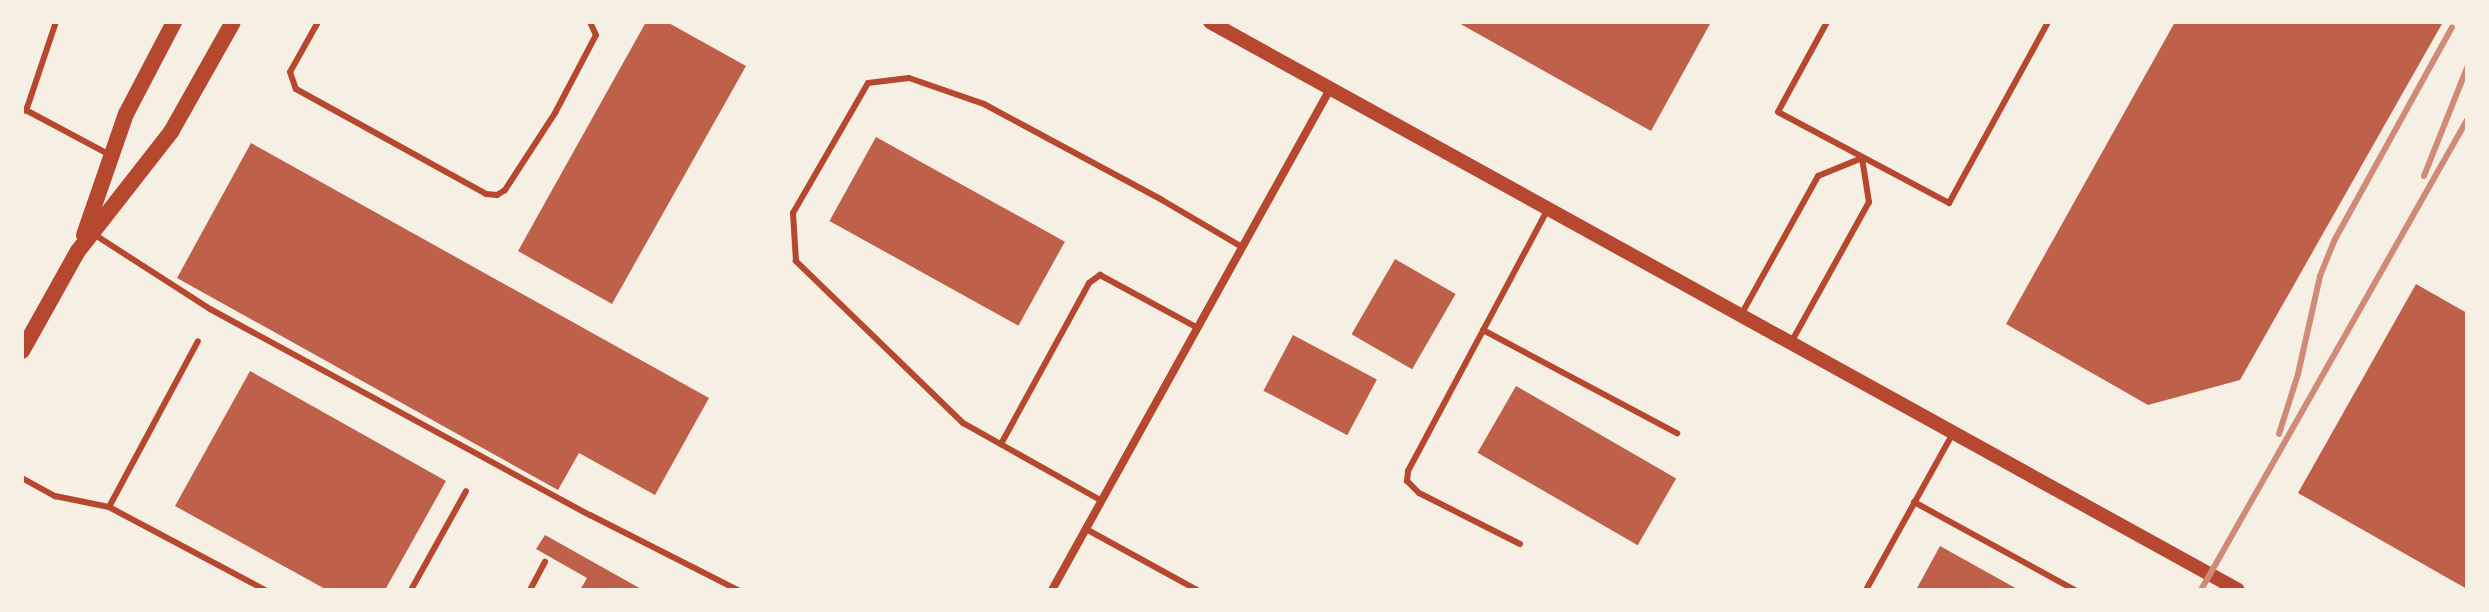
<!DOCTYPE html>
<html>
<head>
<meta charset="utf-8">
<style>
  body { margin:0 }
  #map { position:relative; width:2489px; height:612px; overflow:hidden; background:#f6efe4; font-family:Montserrat,sans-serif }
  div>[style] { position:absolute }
  .building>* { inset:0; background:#bf614a; transform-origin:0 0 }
  .service>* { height:6px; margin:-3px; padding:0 3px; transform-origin:3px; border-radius:3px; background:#b5482f }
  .minor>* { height:8px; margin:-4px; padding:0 4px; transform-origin:4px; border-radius:4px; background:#b5482f }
  .tertiary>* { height:14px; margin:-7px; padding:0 7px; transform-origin:7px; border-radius:7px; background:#b5482f }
  .secondary>* { height:16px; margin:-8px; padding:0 8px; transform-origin:8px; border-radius:8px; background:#b5482f }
  .rail>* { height:6px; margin:-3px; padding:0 3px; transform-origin:3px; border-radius:3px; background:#cf8b77 }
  span { translate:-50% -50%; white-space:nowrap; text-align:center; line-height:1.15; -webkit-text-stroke:8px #f6efe4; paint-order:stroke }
  .frame { position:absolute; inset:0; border:24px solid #f6efe4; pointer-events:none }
</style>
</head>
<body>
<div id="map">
  <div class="building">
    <i style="clip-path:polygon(646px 22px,667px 22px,746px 66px,612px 304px,518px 251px)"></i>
    <i style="clip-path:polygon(1457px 22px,1711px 22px,1651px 131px)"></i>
    <i style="clip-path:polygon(2175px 22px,2443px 22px,2240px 380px,2148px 405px,2006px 324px)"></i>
    <i style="left:876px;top:137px;width:216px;height:96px;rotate:29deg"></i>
    <i style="clip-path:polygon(251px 143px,709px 398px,655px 495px,579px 453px,558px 490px,177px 278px)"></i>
    <i style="left:1395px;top:259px;width:70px;height:87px;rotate:30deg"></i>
    <i style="clip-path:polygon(2416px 284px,2467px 313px,2467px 589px,2298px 493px)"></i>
    <i style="left:1293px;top:335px;width:95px;height:63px;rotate:28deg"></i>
    <i style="clip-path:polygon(250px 371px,446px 481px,385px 590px,327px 590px,175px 506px)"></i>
    <i style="left:1516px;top:386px;width:185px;height:77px;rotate:30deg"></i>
    <i style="clip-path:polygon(545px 535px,643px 590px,580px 590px,587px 578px,536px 549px)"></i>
    <i style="clip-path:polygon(1940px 546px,2019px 590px,1916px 590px)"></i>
  </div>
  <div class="service">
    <i style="left:318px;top:22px;width:57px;rotate:119.2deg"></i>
    <i style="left:290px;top:72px;width:18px;rotate:71deg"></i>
    <i style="left:296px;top:89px;width:217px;rotate:28.9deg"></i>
    <i style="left:486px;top:194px;width:11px;rotate:5deg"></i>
    <i style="left:497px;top:195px;width:9px;rotate:-32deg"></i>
    <i style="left:505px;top:190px;width:92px;rotate:-57deg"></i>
    <i style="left:555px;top:113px;width:88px;rotate:-62.3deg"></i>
    <i style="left:596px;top:35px;width:14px;rotate:-115deg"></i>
    <i style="left:1827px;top:22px;width:102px;rotate:118.6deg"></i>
    <i style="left:1778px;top:112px;width:194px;rotate:28deg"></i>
    <i style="left:1949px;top:203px;width:206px;rotate:-61.3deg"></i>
    <i style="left:22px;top:108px;width:98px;rotate:28.1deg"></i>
    <i style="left:26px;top:111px;width:94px;rotate:-71.4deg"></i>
    <i style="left:92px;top:233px;width:140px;rotate:32.8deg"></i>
    <i style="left:210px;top:309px;width:432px;rotate:28.5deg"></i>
    <i style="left:590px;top:515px;width:166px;rotate:26.9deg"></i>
    <i style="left:1741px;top:315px;width:159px;rotate:-61deg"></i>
    <i style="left:1818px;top:176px;width:48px;rotate:-22.2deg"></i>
    <i style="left:1862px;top:158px;width:45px;rotate:81deg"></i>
    <i style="left:1869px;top:202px;width:161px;rotate:119deg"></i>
    <i style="left:1483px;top:330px;width:220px;rotate:28deg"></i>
    <i style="left:1001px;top:444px;width:183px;rotate:-61.3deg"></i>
    <i style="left:1089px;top:283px;width:14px;rotate:-36deg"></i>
    <i style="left:1100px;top:275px;width:111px;rotate:28.4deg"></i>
    <i style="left:22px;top:478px;width:38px;rotate:29deg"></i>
    <i style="left:55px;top:496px;width:55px;rotate:11.5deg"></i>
    <i style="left:109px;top:507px;width:177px;rotate:28deg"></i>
    <i style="left:1102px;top:501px;width:159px;rotate:-150.7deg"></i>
    <i style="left:963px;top:423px;width:233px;rotate:-135.9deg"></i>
    <i style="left:796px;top:261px;width:48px;rotate:-93.6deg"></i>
    <i style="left:793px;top:213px;width:150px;rotate:-60deg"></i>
    <i style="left:868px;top:83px;width:41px;rotate:-7deg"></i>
    <i style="left:909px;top:78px;width:79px;rotate:19.1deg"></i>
    <i style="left:984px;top:104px;width:202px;rotate:28.3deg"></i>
    <i style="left:1162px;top:200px;width:93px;rotate:30.4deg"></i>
    <i style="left:1914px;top:502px;width:183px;rotate:28.7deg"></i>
    <i style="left:109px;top:507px;width:188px;rotate:-61.8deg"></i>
    <i style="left:1086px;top:529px;width:127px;rotate:28.8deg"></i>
    <i style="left:1520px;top:544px;width:113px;rotate:-153.2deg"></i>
    <i style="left:1419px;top:493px;width:17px;rotate:-135deg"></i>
    <i style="left:1407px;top:481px;width:10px;rotate:-84deg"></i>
    <i style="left:1408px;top:471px;width:297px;rotate:-61.9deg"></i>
    <i style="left:411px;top:590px;width:113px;rotate:-60.9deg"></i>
    <i style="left:530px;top:590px;width:32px;rotate:-62deg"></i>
    <i style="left:1866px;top:590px;width:179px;rotate:-61deg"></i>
  </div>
  <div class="minor">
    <i style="left:1052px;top:590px;width:573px;rotate:-60.97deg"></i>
  </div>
  <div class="tertiary">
    <i style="left:1210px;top:22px;width:1174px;rotate:28.92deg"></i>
  </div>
  <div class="secondary">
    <i style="left:84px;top:235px;width:128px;rotate:-70.9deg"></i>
    <i style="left:126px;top:114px;width:104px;rotate:-62.4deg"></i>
    <i style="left:22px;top:351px;width:115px;rotate:-60.8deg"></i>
    <i style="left:78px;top:251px;width:151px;rotate:-52deg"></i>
    <i style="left:171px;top:132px;width:126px;rotate:-60.6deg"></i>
  </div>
  <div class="rail">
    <i style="left:2424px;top:176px;width:116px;rotate:-68.3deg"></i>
    <i style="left:2279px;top:434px;width:63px;rotate:-72.4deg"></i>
    <i style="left:2298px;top:374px;width:100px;rotate:-77.3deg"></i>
    <i style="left:2320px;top:276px;width:38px;rotate:-68deg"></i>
    <i style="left:2334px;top:241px;width:244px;rotate:-61.1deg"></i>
    <i style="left:2201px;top:590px;width:540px;rotate:-60.49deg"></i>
  </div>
  <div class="frame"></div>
</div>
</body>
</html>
